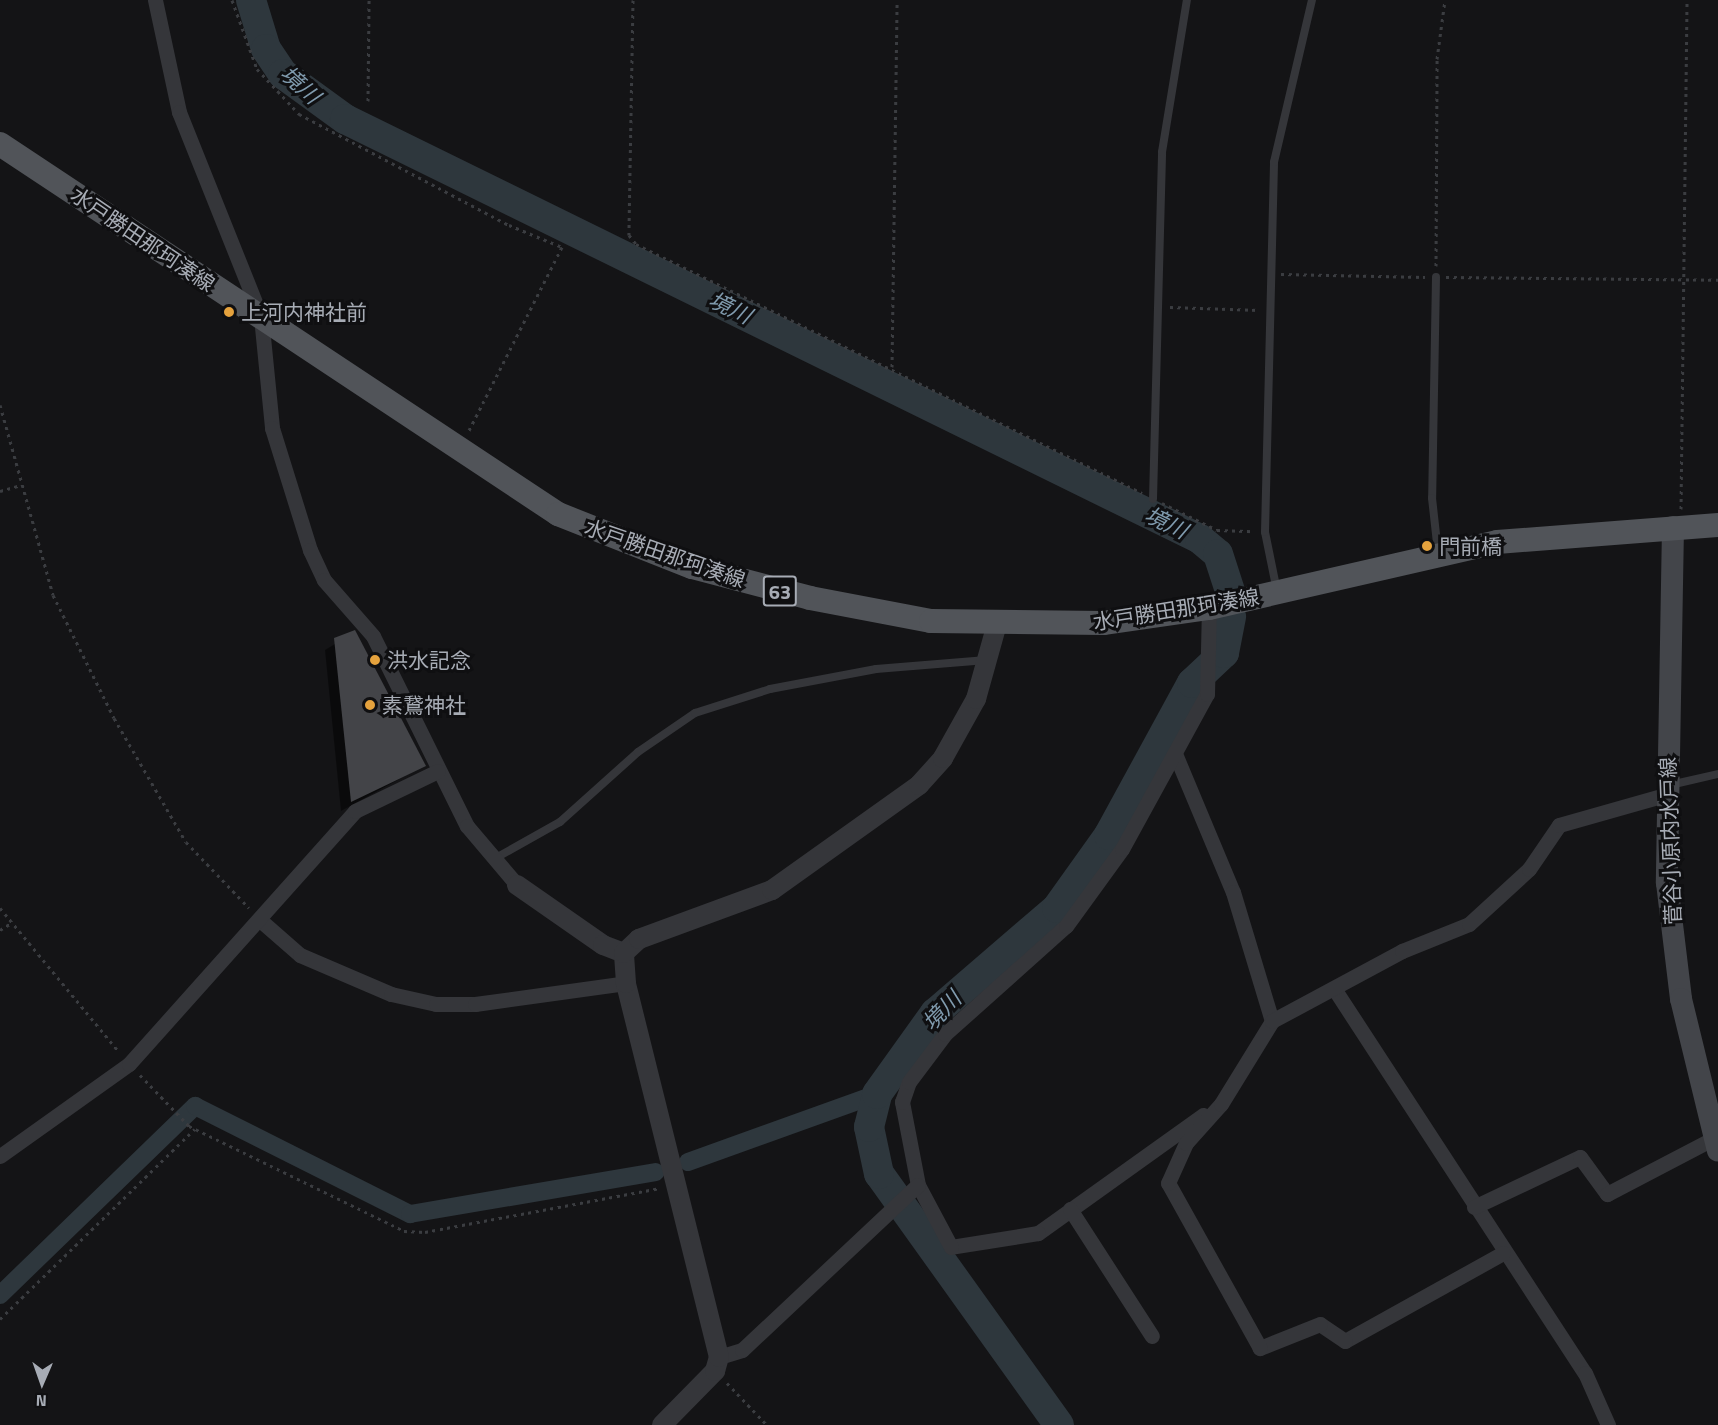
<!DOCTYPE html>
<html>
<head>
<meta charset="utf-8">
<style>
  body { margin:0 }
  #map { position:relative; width:1718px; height:1425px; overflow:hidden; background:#141416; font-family:"Titillium Web","Noto Sans JP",sans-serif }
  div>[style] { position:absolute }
  .shadow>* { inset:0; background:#0007 }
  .canal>* { height:18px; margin:-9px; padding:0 9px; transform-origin:9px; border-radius:9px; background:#2e373d }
  .river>* { height:30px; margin:-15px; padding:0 15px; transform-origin:15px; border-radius:15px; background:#2e373d }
  .building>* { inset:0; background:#434448 }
  .path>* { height:3px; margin-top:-1.5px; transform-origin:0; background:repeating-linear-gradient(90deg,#3b3d41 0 3px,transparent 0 7.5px) }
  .service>* { height:8px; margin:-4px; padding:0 4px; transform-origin:4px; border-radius:4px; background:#35363a }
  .minor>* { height:15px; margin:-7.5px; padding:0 7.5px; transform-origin:7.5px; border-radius:7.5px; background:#35363a }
  .tertiary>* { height:20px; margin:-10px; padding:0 10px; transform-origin:10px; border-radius:10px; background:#35363a }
  .secondary>* { height:22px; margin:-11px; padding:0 11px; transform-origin:11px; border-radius:11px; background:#43454a }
  .primary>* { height:24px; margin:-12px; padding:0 12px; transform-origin:12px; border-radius:12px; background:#515459 }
  .dots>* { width:16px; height:16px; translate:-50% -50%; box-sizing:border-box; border:3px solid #0f0f11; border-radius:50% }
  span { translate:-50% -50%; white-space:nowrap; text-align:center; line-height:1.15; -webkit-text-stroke:6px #0f0f11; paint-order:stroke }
  .shield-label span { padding:2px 4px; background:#0f0f11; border:2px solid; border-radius:4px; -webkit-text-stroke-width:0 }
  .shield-label { font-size:20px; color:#a7acb5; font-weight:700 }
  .street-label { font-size:21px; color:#a7acb5 }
  .poi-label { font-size:21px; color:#a7acb5 }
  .left { translate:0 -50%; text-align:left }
  .water-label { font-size:22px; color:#809bae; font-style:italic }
  .north { position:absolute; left:12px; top:1353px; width:60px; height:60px; -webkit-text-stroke:4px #0f0f11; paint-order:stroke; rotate:182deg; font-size:16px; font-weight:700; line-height:24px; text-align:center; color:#a7acb5 }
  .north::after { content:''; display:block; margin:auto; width:21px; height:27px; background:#a7acb5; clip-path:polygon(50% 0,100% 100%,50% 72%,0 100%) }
</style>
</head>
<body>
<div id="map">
  <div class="shadow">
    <i style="clip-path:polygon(355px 632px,425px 765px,341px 811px,325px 650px)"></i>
  </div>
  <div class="canal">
    <i style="left:688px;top:1162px;width:201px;rotate:-19.8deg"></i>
    <i style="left:0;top:1295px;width:272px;rotate:-44.1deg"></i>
    <i style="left:195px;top:1106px;width:241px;rotate:26.7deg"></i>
    <i style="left:410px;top:1214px;width:249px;rotate:-9.7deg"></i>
  </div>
  <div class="river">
    <i style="left:251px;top:0;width:51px;rotate:73deg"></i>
    <i style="left:266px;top:49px;width:30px;rotate:56deg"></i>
    <i style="left:283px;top:74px;width:77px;rotate:36deg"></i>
    <i style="left:345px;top:119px;width:953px;rotate:26.16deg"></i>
    <i style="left:1200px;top:539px;width:23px;rotate:40deg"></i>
    <i style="left:1218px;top:554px;width:40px;rotate:72deg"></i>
    <i style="left:1059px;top:1425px;width:309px;rotate:-125.6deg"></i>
    <i style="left:879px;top:1174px;width:48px;rotate:-102deg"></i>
    <i style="left:869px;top:1127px;width:34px;rotate:-76deg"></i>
    <i style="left:877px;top:1094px;width:100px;rotate:-54.4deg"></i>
    <i style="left:935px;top:1013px;width:161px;rotate:-40.7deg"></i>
    <i style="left:1057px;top:908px;width:90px;rotate:-54.5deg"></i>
    <i style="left:1109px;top:835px;width:173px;rotate:-61.4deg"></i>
    <i style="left:1192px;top:683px;width:44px;rotate:-43.2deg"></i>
    <i style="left:1224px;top:653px;width:37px;rotate:-79deg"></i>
  </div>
  <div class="building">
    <i style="clip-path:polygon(355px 630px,426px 766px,351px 802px,334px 638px)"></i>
  </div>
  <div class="path">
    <i style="left:232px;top:0;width:73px;rotate:70.1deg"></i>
    <i style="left:257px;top:69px;width:62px;rotate:47deg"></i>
    <i style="left:299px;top:114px;width:238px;rotate:27.9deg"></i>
    <i style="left:509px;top:225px;width:57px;rotate:22.5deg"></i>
    <i style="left:562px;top:247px;width:208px;rotate:116.9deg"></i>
    <i style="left:633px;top:0;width:235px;rotate:91deg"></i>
    <i style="left:629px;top:235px;width:11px;rotate:52deg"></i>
    <i style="left:636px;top:244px;width:564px;rotate:26.2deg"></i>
    <i style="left:368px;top:101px;width:101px;rotate:-89.4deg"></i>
    <i style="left:1436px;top:266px;width:207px;rotate:-89.7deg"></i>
    <i style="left:1437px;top:59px;width:60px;rotate:-82.3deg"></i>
    <i style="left:1281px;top:274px;width:144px;rotate:1.2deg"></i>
    <i style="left:1446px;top:277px;width:272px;rotate:0.6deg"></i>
    <i style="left:1170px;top:307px;width:89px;rotate:1.9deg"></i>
    <i style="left:892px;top:367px;width:367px;rotate:-89.2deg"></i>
    <i style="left:0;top:405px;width:197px;rotate:74.4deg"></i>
    <i style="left:53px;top:595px;width:137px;rotate:63.6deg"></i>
    <i style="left:114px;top:718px;width:143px;rotate:59.9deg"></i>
    <i style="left:186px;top:842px;width:91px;rotate:46.3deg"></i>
    <i style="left:0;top:491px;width:22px;rotate:-16deg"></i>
    <i style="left:1162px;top:503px;width:61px;rotate:26.1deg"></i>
    <i style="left:1217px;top:530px;width:37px;rotate:2deg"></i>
    <i style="left:1681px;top:509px;width:509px;rotate:-89.32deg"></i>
    <i style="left:0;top:908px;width:187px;rotate:50.4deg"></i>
    <i style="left:0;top:930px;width:13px;rotate:-32deg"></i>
    <i style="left:140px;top:1075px;width:71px;rotate:46.1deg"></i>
    <i style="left:189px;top:1126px;width:239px;rotate:26deg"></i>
    <i style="left:404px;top:1231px;width:21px;rotate:3deg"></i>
    <i style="left:425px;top:1232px;width:238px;rotate:-10.6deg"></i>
    <i style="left:0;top:1319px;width:272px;rotate:-44.3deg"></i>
    <i style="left:727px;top:1383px;width:58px;rotate:46.4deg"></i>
  </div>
  <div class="service">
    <i style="left:1436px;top:277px;width:221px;rotate:91deg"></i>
    <i style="left:1432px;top:498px;width:54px;rotate:83.7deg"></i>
    <i style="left:1153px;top:499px;width:347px;rotate:-88.5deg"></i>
    <i style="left:1162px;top:152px;width:154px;rotate:-80.7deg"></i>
    <i style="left:1277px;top:591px;width:60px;rotate:-101.5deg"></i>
    <i style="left:1265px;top:532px;width:370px;rotate:-88.6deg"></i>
    <i style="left:1274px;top:162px;width:166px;rotate:-76.8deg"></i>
    <i style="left:1670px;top:785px;width:49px;rotate:-12.9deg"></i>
    <i style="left:494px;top:859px;width:76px;rotate:-29.3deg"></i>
    <i style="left:560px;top:822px;width:105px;rotate:-41.9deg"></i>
    <i style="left:638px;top:752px;width:69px;rotate:-34.4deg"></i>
    <i style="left:695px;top:713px;width:79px;rotate:-17.7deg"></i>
    <i style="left:770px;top:689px;width:108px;rotate:-10.7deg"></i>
    <i style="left:876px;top:669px;width:111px;rotate:-4.6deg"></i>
  </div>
  <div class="minor">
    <i style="left:155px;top:0;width:115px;rotate:77.9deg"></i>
    <i style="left:179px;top:112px;width:221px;rotate:68.2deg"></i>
    <i style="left:261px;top:317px;width:112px;rotate:84.3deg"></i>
    <i style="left:272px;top:428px;width:128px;rotate:72.7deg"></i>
    <i style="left:310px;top:550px;width:33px;rotate:65deg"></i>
    <i style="left:324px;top:580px;width:74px;rotate:48.8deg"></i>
    <i style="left:373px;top:636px;width:212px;rotate:63.7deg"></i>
    <i style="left:467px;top:826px;width:77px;rotate:49.7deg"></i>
    <i style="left:1176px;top:756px;width:147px;rotate:67.3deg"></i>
    <i style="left:1233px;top:892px;width:135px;rotate:73.2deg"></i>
    <i style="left:260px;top:920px;width:53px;rotate:41.2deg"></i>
    <i style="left:300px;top:955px;width:99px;rotate:23.2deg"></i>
    <i style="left:391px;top:994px;width:46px;rotate:12.5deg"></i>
    <i style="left:436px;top:1004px;width:39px"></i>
    <i style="left:475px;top:1004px;width:152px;rotate:-7.9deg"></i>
    <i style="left:1335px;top:990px;width:457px;rotate:56.9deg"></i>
    <i style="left:1585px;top:1373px;width:57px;rotate:66.1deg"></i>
    <i style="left:1203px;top:1115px;width:203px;rotate:144.4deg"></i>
    <i style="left:1038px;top:1233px;width:88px;rotate:170.9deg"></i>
    <i style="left:951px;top:1247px;width:70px;rotate:-118deg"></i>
    <i style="left:918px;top:1185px;width:85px;rotate:-100.9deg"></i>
    <i style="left:902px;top:1102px;width:21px;rotate:-71deg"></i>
    <i style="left:909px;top:1082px;width:60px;rotate:-53.1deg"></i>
    <i style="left:945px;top:1034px;width:162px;rotate:-41.8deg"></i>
    <i style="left:1066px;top:926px;width:95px;rotate:-54deg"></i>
    <i style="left:1122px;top:849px;width:177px;rotate:-61.3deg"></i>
    <i style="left:1207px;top:694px;width:86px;rotate:-88.7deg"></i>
    <i style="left:0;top:1156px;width:158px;rotate:-35.5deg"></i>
    <i style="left:129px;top:1064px;width:339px;rotate:-48.2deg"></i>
    <i style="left:355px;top:811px;width:92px;rotate:-25.7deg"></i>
    <i style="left:1474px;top:1207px;width:117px;rotate:-25.3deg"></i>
    <i style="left:1580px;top:1157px;width:46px;rotate:53.9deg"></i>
    <i style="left:1607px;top:1194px;width:125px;rotate:-27.6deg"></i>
    <i style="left:1070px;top:1209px;width:151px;rotate:57.2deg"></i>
    <i style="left:1503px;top:1253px;width:181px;rotate:150.9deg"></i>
    <i style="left:1345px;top:1341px;width:30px;rotate:-146deg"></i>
    <i style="left:1320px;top:1324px;width:65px;rotate:158.2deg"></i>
    <i style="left:1260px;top:1348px;width:189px;rotate:-119.1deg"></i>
    <i style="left:1168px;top:1183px;width:44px;rotate:-65.8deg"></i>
    <i style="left:1186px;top:1143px;width:52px;rotate:-48.1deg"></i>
    <i style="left:1221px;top:1104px;width:97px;rotate:-58.4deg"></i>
    <i style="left:1272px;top:1021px;width:148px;rotate:-28.3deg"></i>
    <i style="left:1402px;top:951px;width:72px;rotate:-21.9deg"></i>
    <i style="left:1469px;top:924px;width:81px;rotate:-42.5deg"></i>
    <i style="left:1529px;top:869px;width:53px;rotate:-55.7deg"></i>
    <i style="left:1559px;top:825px;width:110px;rotate:-15.8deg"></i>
    <i style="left:719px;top:1357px;width:24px;rotate:-17deg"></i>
    <i style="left:742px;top:1350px;width:241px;rotate:-43.2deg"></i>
  </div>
  <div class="tertiary">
    <i style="left:517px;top:885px;width:105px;rotate:34.9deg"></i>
    <i style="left:603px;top:945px;width:22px;rotate:21deg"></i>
    <i style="left:662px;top:1425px;width:76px;rotate:-45.5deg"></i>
    <i style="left:715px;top:1371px;width:15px;rotate:-74deg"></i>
    <i style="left:719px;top:1357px;width:385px;rotate:-104deg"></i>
    <i style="left:626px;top:983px;width:30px;rotate:-94deg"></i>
    <i style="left:624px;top:953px;width:21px;rotate:-43deg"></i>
    <i style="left:639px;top:939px;width:142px;rotate:-20.2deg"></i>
    <i style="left:772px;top:890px;width:181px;rotate:-35.5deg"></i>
    <i style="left:919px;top:785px;width:36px;rotate:-48deg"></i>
    <i style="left:943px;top:758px;width:68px;rotate:-60.8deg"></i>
    <i style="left:976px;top:699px;width:78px;rotate:-74.4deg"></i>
  </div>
  <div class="secondary">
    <i style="left:1673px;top:527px;width:356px;rotate:91deg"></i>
    <i style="left:1667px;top:883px;width:117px;rotate:83.1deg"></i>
    <i style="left:1681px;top:999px;width:156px;rotate:76.3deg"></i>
  </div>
  <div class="primary">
    <i style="left:0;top:144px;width:670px;rotate:33.55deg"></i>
    <i style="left:558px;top:514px;width:144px;rotate:21.6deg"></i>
    <i style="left:692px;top:567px;width:122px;rotate:14.7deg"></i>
    <i style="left:810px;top:598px;width:123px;rotate:10.8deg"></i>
    <i style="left:931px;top:621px;width:172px;rotate:0.7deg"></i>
    <i style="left:1103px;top:623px;width:107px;rotate:-8.1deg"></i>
    <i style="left:1209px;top:608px;width:295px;rotate:-12.9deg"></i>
    <i style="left:1497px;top:542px;width:222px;rotate:-4.4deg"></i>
  </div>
  <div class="dots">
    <i style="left:229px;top:312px;background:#e5a23d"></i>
    <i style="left:1427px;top:546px;background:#e5a23d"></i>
    <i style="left:375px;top:660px;background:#e5a23d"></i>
    <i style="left:370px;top:705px;background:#e5a23d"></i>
  </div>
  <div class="shield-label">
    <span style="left:780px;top:591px">63</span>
  </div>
  <div class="street-label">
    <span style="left:143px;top:239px;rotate:34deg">水戸勝田那珂湊線</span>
    <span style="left:665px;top:553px;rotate:19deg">水戸勝田那珂湊線</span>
    <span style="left:1176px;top:609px;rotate:-9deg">水戸勝田那珂湊線</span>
    <span style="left:1670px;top:841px;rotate:-92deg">菅谷小原内水戸線</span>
  </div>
  <div class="poi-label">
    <span class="left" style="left:241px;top:312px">上河内神社前</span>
    <span class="left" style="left:1439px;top:546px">門前橋</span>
    <span class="left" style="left:387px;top:660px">洪水記念</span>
    <span class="left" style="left:382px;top:705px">素鵞神社</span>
  </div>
  <div class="water-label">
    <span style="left:300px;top:85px;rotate:42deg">境川</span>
    <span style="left:730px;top:308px;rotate:26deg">境川</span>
    <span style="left:1166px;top:523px;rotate:26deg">境川</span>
    <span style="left:942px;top:1011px;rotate:-46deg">境川</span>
  </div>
  <div class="north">N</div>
</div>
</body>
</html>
